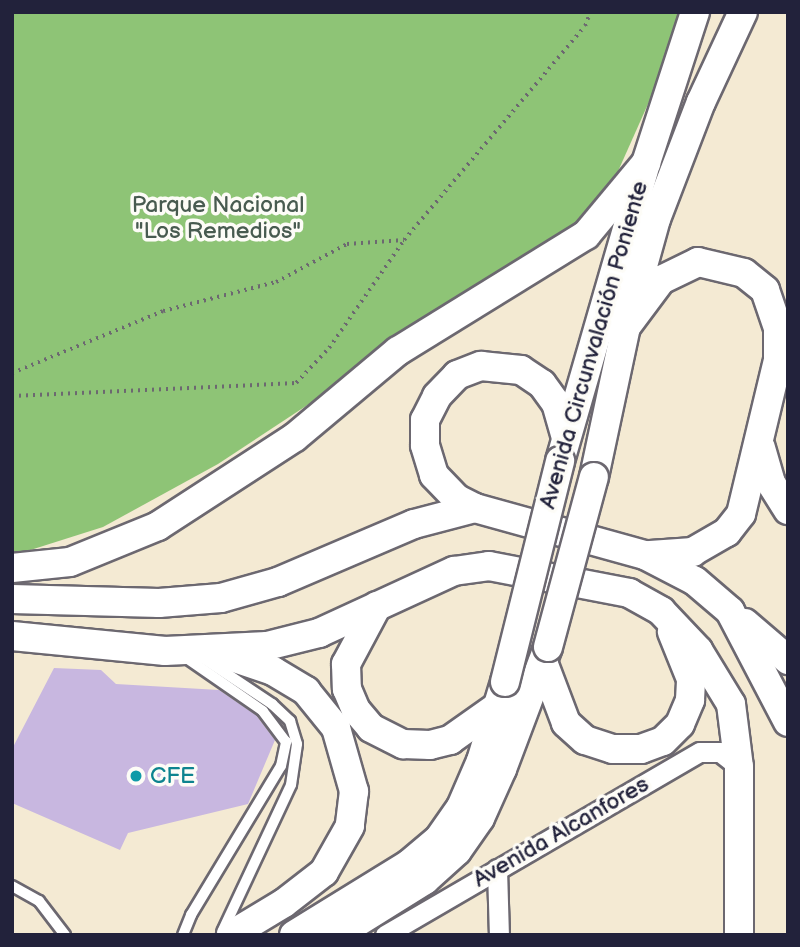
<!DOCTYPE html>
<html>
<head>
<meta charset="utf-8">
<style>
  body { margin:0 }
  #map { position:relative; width:800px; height:947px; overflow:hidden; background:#f4ead3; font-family:"Balsamiq Sans",sans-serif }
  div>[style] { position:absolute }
  .green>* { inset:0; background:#8ec476 }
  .building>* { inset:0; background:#c8b7e0 }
  .path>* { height:3.5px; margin-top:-1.75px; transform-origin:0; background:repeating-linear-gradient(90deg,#6c6870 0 2px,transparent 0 7px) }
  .roads { filter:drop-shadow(2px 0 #6c6870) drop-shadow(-2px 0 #6c6870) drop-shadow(0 2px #6c6870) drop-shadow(0 -2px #6c6870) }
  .service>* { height:10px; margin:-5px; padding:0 5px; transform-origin:5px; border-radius:5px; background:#fff }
  .minor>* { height:19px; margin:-9.5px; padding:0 9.5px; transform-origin:9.5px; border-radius:9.5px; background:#fff }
  .secondary>* { height:28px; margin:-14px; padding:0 14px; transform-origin:14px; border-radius:14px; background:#fff }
  .bridges { filter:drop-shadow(2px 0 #6c6870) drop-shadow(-2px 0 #6c6870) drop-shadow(0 2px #6c6870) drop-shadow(0 -2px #6c6870) }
  .secondary-bridge>* { height:28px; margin:-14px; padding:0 14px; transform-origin:14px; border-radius:14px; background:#fff }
  .dots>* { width:19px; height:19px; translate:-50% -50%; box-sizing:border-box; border:4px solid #fdfcf7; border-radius:50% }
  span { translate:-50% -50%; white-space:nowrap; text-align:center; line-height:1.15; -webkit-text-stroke:7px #fdfcf7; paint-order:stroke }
  .park-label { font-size:23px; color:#485b50 }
  .street-label { font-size:23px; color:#22223b }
  .culture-label { font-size:23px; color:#0d838f }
  .left { translate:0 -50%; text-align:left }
  .frame { position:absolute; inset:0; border:14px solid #22223b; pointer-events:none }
</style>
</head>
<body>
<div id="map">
  <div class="green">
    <i style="clip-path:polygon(12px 12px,689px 12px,611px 187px,573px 230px,218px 464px,103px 527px,21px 553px,12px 553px)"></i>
  </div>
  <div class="building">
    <i style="clip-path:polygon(54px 668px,101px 670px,116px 684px,219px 690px,256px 715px,275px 740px,248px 804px,128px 833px,120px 850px,12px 803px,12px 749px)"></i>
  </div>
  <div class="path">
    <i style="left:12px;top:373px;width:163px;rotate:-22.3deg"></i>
    <i style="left:163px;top:311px;width:117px;rotate:-14.4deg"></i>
    <i style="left:276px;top:282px;width:81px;rotate:-28.2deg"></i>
    <i style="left:347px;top:244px;width:57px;rotate:-4deg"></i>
    <i style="left:12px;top:396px;width:284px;rotate:-2.6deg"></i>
    <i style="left:296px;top:383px;width:48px;rotate:-46.7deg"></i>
    <i style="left:329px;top:348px;width:131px;rotate:-55.2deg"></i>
    <i style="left:404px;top:240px;width:280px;rotate:-49.8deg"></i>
    <i style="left:585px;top:26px;width:15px;rotate:-70deg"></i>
  </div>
  <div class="roads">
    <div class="service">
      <i style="left:200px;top:656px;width:87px;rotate:33.7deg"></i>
      <i style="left:272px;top:704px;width:25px;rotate:43deg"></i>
      <i style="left:290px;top:721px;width:24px;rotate:73deg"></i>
      <i style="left:297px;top:744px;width:41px;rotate:98.3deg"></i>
      <i style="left:291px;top:785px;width:162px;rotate:115.1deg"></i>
      <i style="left:12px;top:886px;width:31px;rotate:29deg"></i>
      <i style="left:39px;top:901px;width:43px;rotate:52.6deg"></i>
      <i style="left:183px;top:935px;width:22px;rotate:-68deg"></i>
      <i style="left:191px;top:915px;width:174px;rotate:-58.9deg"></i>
      <i style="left:281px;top:766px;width:25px;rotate:-78deg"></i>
      <i style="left:286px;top:742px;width:39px;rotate:-127deg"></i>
      <i style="left:263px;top:711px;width:95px;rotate:-145.3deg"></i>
    </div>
    <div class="minor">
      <i style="left:497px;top:869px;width:66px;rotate:88.3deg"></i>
      <i style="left:385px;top:935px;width:364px;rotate:-30.2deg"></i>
      <i style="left:700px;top:752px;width:20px"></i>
      <i style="left:720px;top:752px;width:24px;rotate:38deg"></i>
    </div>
    <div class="secondary">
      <i style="left:626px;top:327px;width:59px;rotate:-53.3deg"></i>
      <i style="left:661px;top:280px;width:41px;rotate:-25.9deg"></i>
      <i style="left:698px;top:262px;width:47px;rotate:13.4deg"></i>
      <i style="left:744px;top:273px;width:27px;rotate:39deg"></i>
      <i style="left:765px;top:290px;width:40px;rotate:71.1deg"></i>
      <i style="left:778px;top:328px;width:32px;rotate:90deg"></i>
      <i style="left:778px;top:360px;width:158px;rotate:103.5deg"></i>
      <i style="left:741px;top:514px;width:23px;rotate:128deg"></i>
      <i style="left:727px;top:532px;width:39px;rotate:150deg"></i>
      <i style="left:693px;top:552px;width:43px;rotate:176deg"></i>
      <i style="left:761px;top:448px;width:36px;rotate:74deg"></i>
      <i style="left:771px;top:483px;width:32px;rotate:58deg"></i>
      <i style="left:560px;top:461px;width:310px;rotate:-73.9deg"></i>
      <i style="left:646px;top:163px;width:159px;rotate:-72deg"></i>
      <i style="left:594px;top:477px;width:153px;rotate:-78deg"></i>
      <i style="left:626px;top:327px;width:112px;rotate:-74.5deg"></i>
      <i style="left:656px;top:219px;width:125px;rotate:-69deg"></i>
      <i style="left:701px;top:102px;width:99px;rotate:-65deg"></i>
      <i style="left:475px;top:508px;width:20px;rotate:-153deg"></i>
      <i style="left:457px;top:499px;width:33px;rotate:-134deg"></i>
      <i style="left:434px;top:475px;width:31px;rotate:-107deg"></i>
      <i style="left:425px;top:445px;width:25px;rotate:-90deg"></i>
      <i style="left:425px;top:420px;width:27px;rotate:-63deg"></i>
      <i style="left:437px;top:396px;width:29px;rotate:-46deg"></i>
      <i style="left:457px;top:375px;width:26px;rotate:-21deg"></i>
      <i style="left:481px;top:366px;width:40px;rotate:5.7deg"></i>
      <i style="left:521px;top:370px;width:25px;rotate:34deg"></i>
      <i style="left:542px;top:384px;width:24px;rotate:54deg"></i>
      <i style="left:556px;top:403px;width:35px;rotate:74deg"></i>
      <i style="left:12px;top:568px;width:58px;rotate:-5.9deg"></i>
      <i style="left:70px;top:562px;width:95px;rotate:-22.2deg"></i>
      <i style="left:158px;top:526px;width:163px;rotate:-33deg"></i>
      <i style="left:295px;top:437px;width:134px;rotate:-39.9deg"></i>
      <i style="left:398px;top:351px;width:221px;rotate:-31.7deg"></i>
      <i style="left:586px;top:235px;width:94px;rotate:-50.2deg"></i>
      <i style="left:12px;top:599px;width:147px;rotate:1.6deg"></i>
      <i style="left:159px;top:603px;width:62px;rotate:-4.6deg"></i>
      <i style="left:221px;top:598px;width:59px;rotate:-15.7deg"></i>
      <i style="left:278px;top:582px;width:148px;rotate:-23.1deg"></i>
      <i style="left:414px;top:524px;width:63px;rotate:-14.7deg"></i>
      <i style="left:475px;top:508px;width:176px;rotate:15.5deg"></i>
      <i style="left:645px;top:555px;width:56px;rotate:27.5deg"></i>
      <i style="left:695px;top:581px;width:46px;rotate:40.6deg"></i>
      <i style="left:730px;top:611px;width:125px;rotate:62.4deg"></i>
      <i style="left:377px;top:606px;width:66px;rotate:118.1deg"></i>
      <i style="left:346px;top:664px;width:25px;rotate:88deg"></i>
      <i style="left:347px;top:689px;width:23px;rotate:67deg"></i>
      <i style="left:356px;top:710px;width:23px;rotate:50deg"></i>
      <i style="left:371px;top:728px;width:36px;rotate:27deg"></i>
      <i style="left:403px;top:744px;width:27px;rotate:2deg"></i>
      <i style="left:430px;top:745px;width:21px;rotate:-14deg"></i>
      <i style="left:450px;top:740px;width:59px;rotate:-35.3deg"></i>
      <i style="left:745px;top:623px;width:57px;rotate:40.7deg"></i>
      <i style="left:12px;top:636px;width:154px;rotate:5.6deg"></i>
      <i style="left:165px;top:651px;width:102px;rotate:-2.8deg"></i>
      <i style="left:267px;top:646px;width:54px;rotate:-14deg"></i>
      <i style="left:319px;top:633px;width:149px;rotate:-24.7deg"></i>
      <i style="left:454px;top:571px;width:35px;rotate:-8deg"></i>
      <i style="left:489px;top:566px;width:143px;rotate:10.9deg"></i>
      <i style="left:629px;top:593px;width:37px;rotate:29deg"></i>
      <i style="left:661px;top:611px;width:54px;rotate:46.5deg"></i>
      <i style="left:698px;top:650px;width:63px;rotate:58.6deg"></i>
      <i style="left:731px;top:704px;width:64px;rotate:82.8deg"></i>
      <i style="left:739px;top:767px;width:168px;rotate:90deg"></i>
      <i style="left:223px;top:654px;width:53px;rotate:18.8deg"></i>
      <i style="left:273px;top:671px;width:39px;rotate:31deg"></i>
      <i style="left:306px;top:691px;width:48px;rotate:51deg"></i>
      <i style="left:336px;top:728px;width:66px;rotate:74.1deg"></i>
      <i style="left:354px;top:791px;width:35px;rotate:97deg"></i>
      <i style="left:350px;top:826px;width:53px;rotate:119.5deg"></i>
      <i style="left:324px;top:872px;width:51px;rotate:142.2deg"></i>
      <i style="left:284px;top:903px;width:62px;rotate:148.9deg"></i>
      <i style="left:543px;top:662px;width:65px;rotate:69.3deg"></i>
      <i style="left:566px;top:723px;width:25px;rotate:42deg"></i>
      <i style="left:585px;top:740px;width:29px;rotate:18deg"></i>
      <i style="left:613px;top:749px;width:28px"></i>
      <i style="left:641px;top:749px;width:23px;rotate:-20deg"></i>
      <i style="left:663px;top:741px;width:24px;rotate:-45deg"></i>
      <i style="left:680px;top:724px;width:26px;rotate:-67deg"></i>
      <i style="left:690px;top:700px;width:21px;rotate:-87deg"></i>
      <i style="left:691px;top:679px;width:51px;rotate:-112deg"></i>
      <i style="left:294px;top:935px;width:135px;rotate:-31.7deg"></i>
      <i style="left:409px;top:864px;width:38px;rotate:-40deg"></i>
      <i style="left:438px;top:840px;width:40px;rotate:-55.1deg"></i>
      <i style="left:461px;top:807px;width:50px;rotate:-66.5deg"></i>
      <i style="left:481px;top:761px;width:83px;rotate:-73.1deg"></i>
      <i style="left:337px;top:935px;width:104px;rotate:-32deg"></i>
      <i style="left:425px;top:880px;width:43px;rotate:-42.2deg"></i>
      <i style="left:457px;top:851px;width:40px;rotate:-55.1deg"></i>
      <i style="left:480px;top:818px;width:54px;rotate:-65.8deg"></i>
      <i style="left:502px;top:769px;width:130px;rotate:-69.3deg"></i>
    </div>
  </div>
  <div class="bridges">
    <div class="secondary-bridge">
      <i style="left:548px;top:647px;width:176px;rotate:-74.9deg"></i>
      <i style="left:505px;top:682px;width:228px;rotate:-76deg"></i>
    </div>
  </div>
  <div class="dots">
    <i style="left:136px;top:776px;background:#0f9aa8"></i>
  </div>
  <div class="park-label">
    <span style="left:218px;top:218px">Parque Nacional<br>"Los Remedios"</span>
  </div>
  <div class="street-label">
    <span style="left:594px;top:345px;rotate:-74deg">Avenida Circunvalación Poniente</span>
    <span style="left:561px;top:832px;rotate:-30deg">Avenida Alcanfores</span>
  </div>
  <div class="culture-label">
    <span class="left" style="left:150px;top:776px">CFE</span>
  </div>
  <div class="frame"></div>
</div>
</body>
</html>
